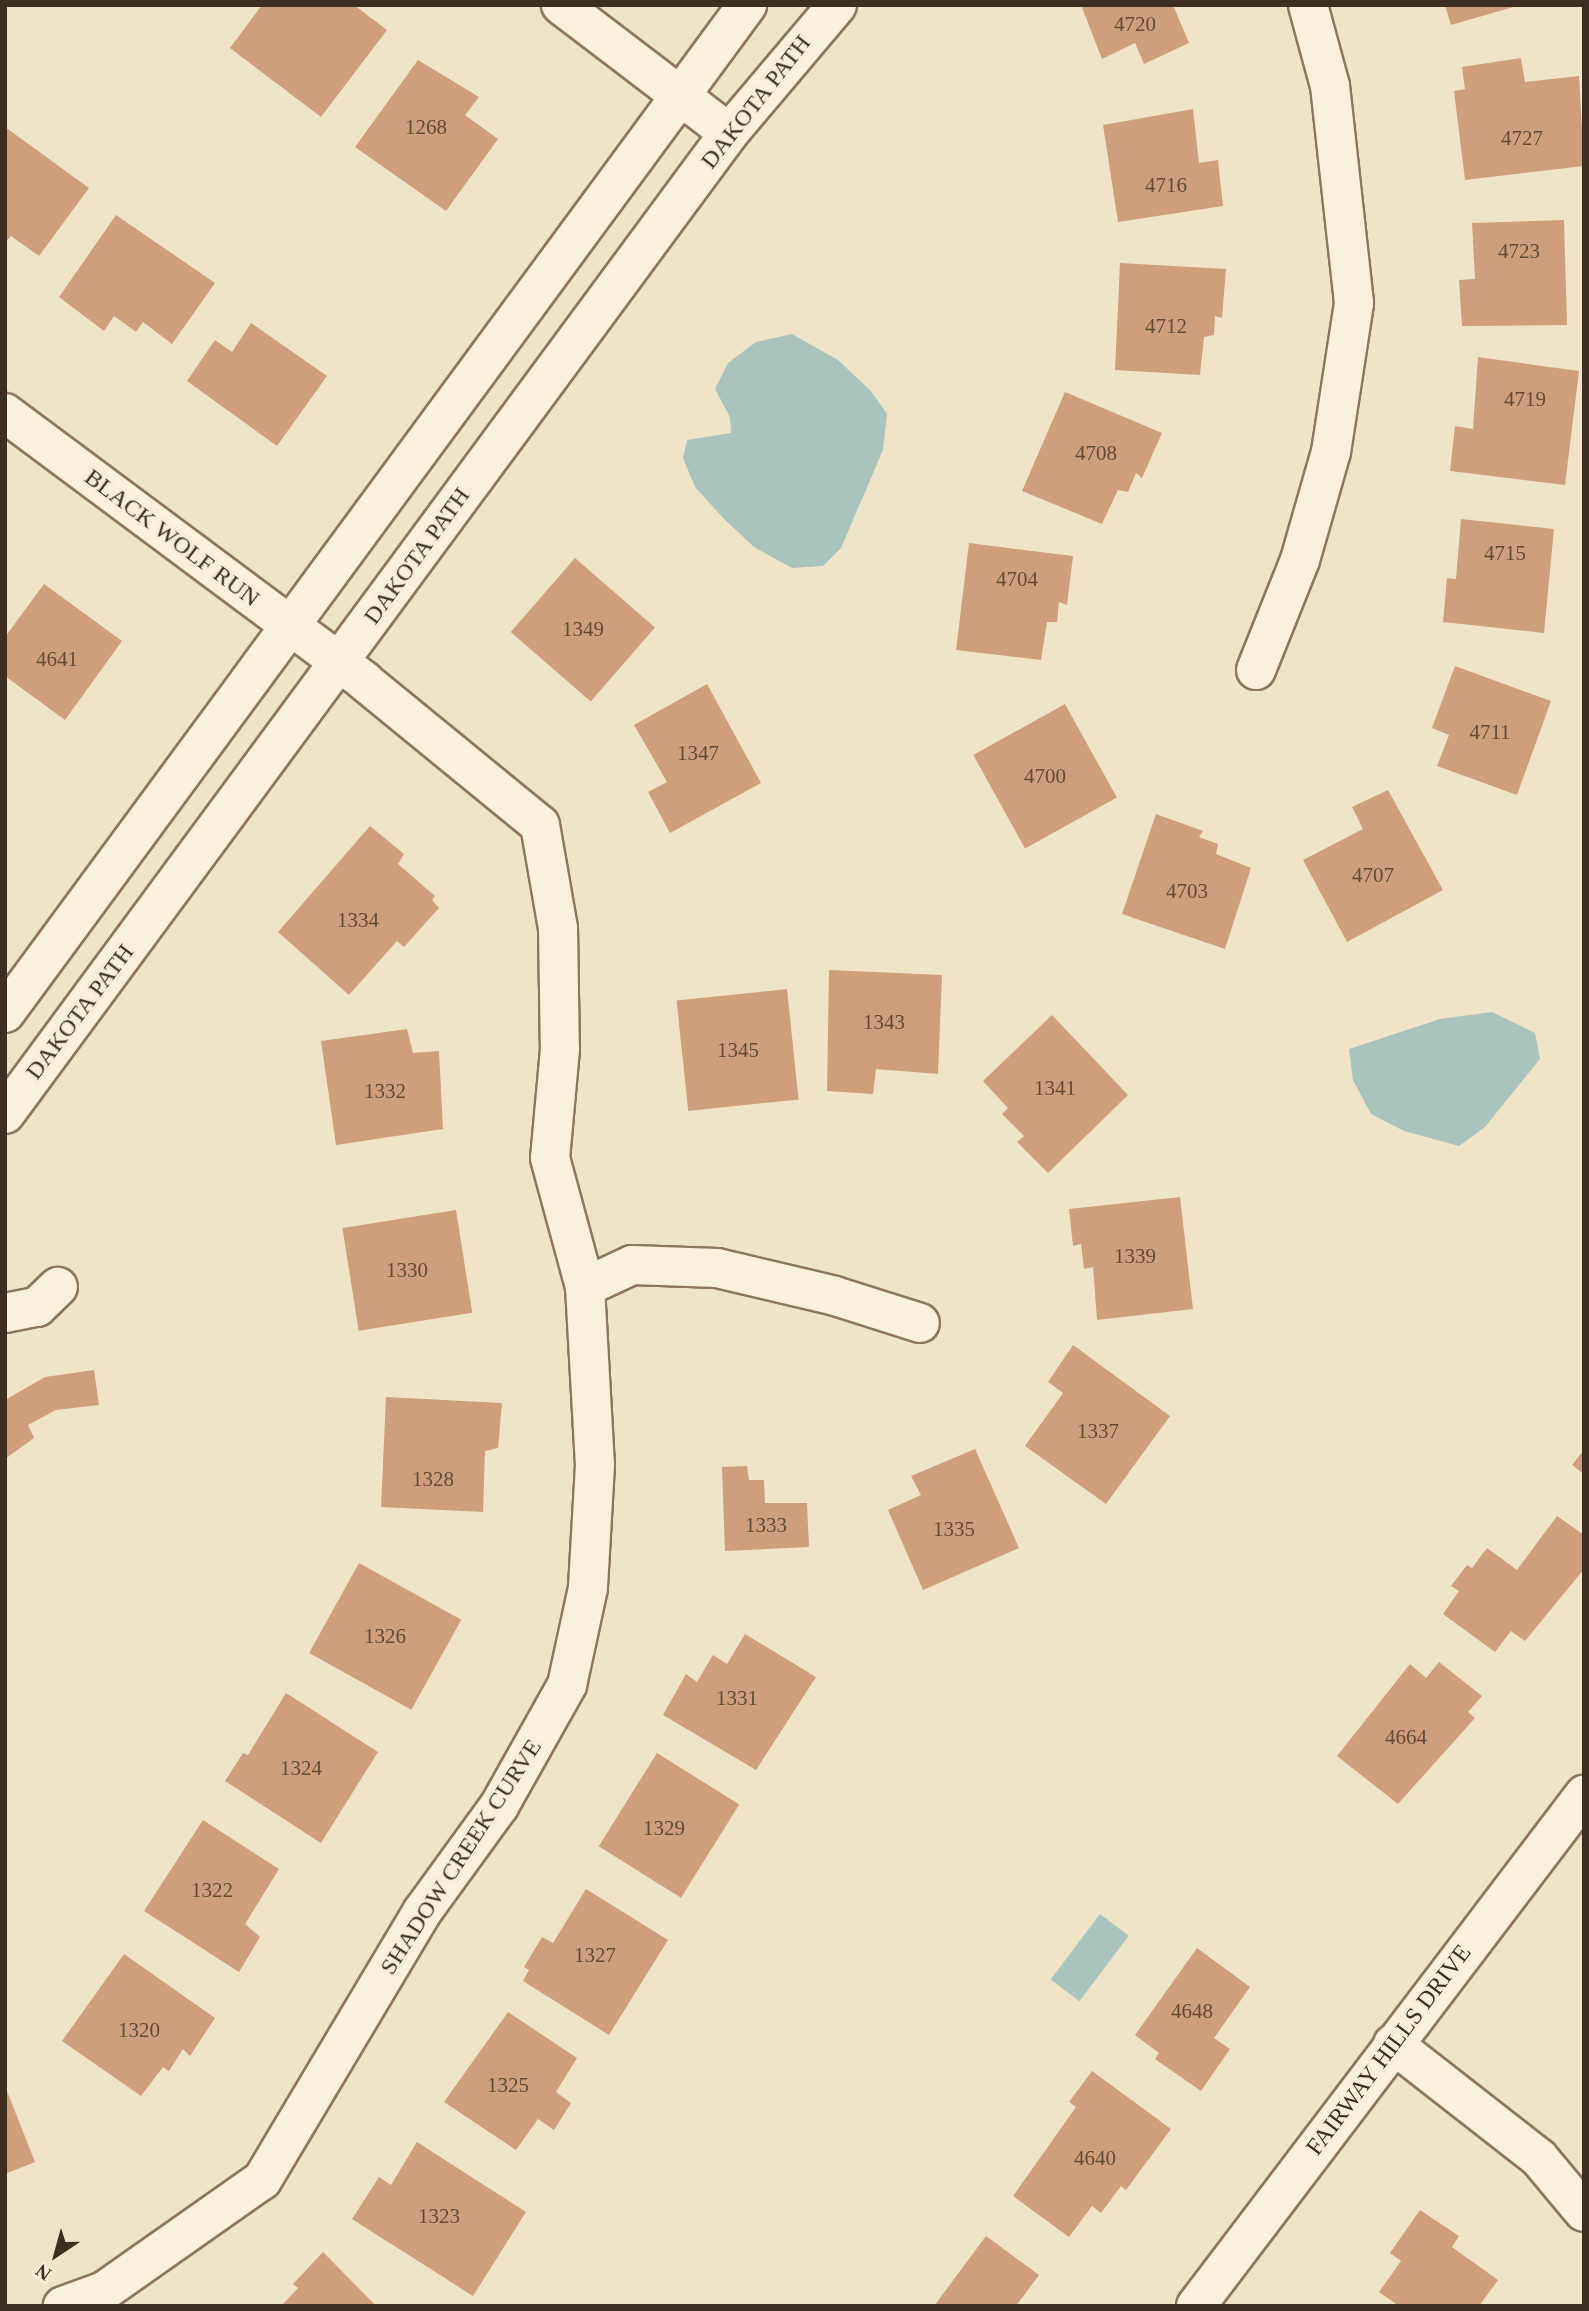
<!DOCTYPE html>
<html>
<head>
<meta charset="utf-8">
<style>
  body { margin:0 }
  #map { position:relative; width:1589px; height:2311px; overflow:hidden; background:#f0e4c8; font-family:"Times New Roman",serif }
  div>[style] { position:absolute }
  .water>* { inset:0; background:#a9c4bc; transform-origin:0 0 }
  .building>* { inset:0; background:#cf9f7d; transform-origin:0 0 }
  .roads { filter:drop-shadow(2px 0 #8d765c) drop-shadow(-2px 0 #8d765c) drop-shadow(0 2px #8d765c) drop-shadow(0 -2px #8d765c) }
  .minor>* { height:38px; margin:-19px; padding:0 19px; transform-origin:19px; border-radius:19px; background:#faf1dc }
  span { translate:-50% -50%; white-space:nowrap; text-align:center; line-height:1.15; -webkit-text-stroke:7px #f7eed8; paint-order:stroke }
  .number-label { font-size:21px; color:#624a37 }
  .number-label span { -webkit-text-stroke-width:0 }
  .street-label { font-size:24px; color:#3d2e20 }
  .frame { position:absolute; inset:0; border:7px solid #3d2e20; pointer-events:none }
  .north { position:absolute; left:21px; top:2220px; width:70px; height:70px; -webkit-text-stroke:5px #f7eed8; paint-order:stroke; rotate:216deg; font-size:19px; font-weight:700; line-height:28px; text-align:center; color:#3d2e20 }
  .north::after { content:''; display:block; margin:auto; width:24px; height:32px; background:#3d2e20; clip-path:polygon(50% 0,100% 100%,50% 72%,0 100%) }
</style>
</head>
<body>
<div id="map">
  <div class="water">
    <i style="clip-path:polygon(792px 334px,838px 360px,871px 391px,887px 414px,883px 450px,841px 548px,823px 566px,792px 568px,754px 547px,724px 519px,695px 487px,683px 458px,687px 440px,731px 433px,730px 417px,715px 389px,728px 363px,756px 342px)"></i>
    <i style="clip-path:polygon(1492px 1012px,1535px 1033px,1540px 1059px,1485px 1127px,1459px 1146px,1404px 1131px,1371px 1114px,1353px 1080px,1349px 1049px,1440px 1019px)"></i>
    <i style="left:1100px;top:1914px;width:36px;height:82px;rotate:37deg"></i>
  </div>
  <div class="building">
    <i style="clip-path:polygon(262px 5px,354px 5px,387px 30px,321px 117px,230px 48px)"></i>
    <i style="clip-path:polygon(1081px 5px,1173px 5px,1189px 43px,1144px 64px,1135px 43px,1102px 59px)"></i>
    <i style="clip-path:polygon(1445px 5px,1517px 5px,1517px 6px,1451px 25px)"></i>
    <i style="clip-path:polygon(1521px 58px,1525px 82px,1579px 76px,1584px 166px,1465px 180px,1454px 91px,1465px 89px,1462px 67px)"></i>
    <i style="clip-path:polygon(418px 60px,479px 97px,465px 115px,498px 139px,446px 211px,355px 147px)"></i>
    <i style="clip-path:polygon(1193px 109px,1199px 163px,1218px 160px,1223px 206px,1118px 222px,1103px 125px)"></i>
    <i style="clip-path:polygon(5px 127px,89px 188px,39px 256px,11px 236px,5px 243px)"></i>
    <i style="clip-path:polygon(116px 215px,215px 283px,172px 344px,143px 322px,136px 332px,114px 316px,104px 331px,59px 297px)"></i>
    <i style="clip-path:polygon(1564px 220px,1567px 325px,1462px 326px,1459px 280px,1475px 279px,1472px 223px)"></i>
    <i style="clip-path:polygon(1120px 263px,1226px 269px,1222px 318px,1215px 316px,1214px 335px,1204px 337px,1200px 375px,1115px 370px)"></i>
    <i style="clip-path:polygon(251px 323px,327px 376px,277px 446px,187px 381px,215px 340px,232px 352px)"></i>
    <i style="clip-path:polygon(1478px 357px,1579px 371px,1565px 485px,1450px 471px,1455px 426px,1473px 429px)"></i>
    <i style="clip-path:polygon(1065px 392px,1162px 433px,1142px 478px,1136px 473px,1128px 492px,1118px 490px,1102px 524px,1022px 491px)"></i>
    <i style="clip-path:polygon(1461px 519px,1554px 529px,1544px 633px,1443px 622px,1447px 578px,1456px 579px)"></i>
    <i style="clip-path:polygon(969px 543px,1073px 556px,1067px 605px,1059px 602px,1057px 622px,1047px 622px,1041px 660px,956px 650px)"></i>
    <i style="left:575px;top:558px;width:106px;height:98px;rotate:41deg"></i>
    <i style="clip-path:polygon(44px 584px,122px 641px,65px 720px,5px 676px,5px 637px)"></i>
    <i style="clip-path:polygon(1455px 666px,1551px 701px,1517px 795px,1437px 766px,1449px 735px,1432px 728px)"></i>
    <i style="clip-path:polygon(707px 684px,761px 783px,670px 833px,648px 792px,667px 782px,634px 725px)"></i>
    <i style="left:1065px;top:704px;width:107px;height:105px;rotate:61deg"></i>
    <i style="clip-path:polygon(1388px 790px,1443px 890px,1347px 942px,1303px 860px,1363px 829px,1352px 807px)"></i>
    <i style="clip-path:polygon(1156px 814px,1203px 831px,1199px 837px,1218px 844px,1216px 854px,1251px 868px,1225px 949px,1122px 914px)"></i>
    <i style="clip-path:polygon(370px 826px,404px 854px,398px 864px,435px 896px,432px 900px,439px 908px,404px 947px,397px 941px,349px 995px,278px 932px)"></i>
    <i style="clip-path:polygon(829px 970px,942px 975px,938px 1074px,876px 1069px,873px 1094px,827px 1091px)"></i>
    <i style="left:787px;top:989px;width:111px;height:111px;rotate:84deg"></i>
    <i style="clip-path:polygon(1052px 1015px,1128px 1095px,1048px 1173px,1017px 1142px,1024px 1136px,1002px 1114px,1008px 1108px,983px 1081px)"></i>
    <i style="clip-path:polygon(407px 1029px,413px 1053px,439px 1051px,443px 1129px,336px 1145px,321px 1041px)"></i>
    <i style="clip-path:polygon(1180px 1197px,1193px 1309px,1097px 1320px,1093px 1267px,1084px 1269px,1081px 1244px,1073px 1246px,1069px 1209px)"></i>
    <i style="left:456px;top:1210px;width:104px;height:115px;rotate:81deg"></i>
    <i style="clip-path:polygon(1073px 1345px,1170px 1416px,1106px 1504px,1025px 1446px,1063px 1393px,1048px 1382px)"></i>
    <i style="clip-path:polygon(94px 1370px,99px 1405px,56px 1410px,28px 1425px,34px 1438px,5px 1459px,5px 1400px,45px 1377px)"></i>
    <i style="clip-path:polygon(386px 1397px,502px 1403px,498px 1448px,485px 1451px,483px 1512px,381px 1507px)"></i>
    <i style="clip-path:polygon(975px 1449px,1019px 1548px,923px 1590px,888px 1510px,921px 1495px,911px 1476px)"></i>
    <i style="clip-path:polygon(1584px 1450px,1584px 1474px,1572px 1465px)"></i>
    <i style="clip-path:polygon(747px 1466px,749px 1480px,764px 1480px,765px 1503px,807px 1503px,809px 1547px,725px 1551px,722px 1467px)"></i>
    <i style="clip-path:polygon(1557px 1516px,1584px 1535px,1584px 1569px,1525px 1641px,1511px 1631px,1495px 1652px,1443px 1614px,1459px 1591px,1451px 1586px,1467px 1565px,1472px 1568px,1487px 1548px,1517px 1570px)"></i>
    <i style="left:359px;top:1563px;width:117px;height:103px;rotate:29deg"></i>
    <i style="clip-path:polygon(745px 1634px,816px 1677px,756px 1770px,663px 1715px,686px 1674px,697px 1682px,713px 1655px,727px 1664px)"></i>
    <i style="clip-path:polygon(1439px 1662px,1482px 1696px,1468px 1712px,1475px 1718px,1398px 1804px,1337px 1756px,1410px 1664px,1426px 1678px)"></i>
    <i style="clip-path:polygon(286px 1693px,378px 1752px,321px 1843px,225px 1781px,243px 1753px,248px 1755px)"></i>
    <i style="left:657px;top:1753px;width:97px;height:110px;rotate:32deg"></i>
    <i style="clip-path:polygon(203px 1820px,279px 1869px,245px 1924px,260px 1937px,239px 1972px,144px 1911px)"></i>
    <i style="clip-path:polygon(586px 1889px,668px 1940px,609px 2035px,523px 1981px,529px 1970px,524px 1967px,542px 1937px,553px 1943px)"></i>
    <i style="clip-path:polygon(1197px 1948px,1250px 1987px,1214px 2038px,1230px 2049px,1201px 2091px,1155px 2059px,1159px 2053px,1135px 2035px)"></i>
    <i style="clip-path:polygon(124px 1954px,215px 2018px,190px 2056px,183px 2049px,169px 2071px,163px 2067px,141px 2096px,62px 2041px)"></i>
    <i style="clip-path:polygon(508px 2012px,577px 2058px,556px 2092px,571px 2103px,554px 2130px,538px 2119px,516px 2150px,444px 2102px)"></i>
    <i style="clip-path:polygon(1092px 2071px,1171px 2129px,1126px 2190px,1121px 2186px,1101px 2213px,1092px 2206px,1069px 2237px,1013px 2196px,1076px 2107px,1069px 2102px)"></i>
    <i style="clip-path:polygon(5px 2086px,35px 2162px,5px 2174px)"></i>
    <i style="clip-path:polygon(417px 2142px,526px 2212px,473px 2296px,352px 2219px,379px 2177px,391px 2185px)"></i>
    <i style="clip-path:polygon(1420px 2210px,1459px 2236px,1452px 2247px,1498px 2280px,1479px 2306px,1399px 2306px,1379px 2292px,1401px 2261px,1390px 2253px)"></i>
    <i style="clip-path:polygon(986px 2236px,1039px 2275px,1016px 2306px,934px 2306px)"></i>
    <i style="clip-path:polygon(323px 2252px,376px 2306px,281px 2306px,298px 2288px,293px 2284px)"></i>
  </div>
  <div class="roads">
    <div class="minor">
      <i style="left:561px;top:5px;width:211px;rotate:37.3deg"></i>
      <i style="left:5px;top:413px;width:448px;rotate:36.7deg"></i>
      <i style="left:364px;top:681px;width:227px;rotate:39.3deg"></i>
      <i style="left:540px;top:825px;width:105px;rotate:80.1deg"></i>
      <i style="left:558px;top:928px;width:121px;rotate:89.1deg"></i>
      <i style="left:560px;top:1049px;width:109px;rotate:95.2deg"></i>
      <i style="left:550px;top:1158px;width:134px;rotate:74.8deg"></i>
      <i style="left:585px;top:1287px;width:178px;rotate:86.8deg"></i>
      <i style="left:595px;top:1465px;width:123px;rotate:93.3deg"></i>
      <i style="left:588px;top:1588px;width:99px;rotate:102.2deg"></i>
      <i style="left:567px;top:1685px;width:139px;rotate:119.3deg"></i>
      <i style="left:499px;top:1806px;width:131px;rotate:126deg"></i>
      <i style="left:422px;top:1912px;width:312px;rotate:120.8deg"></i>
      <i style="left:262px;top:2180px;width:193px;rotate:144.9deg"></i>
      <i style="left:104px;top:2291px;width:44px;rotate:159.9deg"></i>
      <i style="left:1256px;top:670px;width:118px;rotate:-68.2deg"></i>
      <i style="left:1300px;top:560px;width:112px;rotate:-74deg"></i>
      <i style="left:1331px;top:452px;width:151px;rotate:-81.2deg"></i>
      <i style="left:1354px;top:303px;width:218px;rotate:-96.3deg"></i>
      <i style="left:1330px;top:86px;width:84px;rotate:-105.2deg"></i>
      <i style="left:5px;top:1013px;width:1252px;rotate:-53.64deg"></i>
      <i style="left:5px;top:1114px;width:1219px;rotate:-53.57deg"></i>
      <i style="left:729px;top:133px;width:167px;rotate:-49.8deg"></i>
      <i style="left:585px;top:1287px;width:52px;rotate:-25.1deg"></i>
      <i style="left:632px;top:1265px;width:85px;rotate:2deg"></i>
      <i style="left:717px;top:1268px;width:121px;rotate:13.3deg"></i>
      <i style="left:835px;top:1296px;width:89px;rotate:17.6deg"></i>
      <i style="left:5px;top:1313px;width:33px;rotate:-11deg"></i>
      <i style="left:37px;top:1307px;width:29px;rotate:-44deg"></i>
      <i style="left:1393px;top:2044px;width:185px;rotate:38deg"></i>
      <i style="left:1539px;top:2158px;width:70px;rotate:50.2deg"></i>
      <i style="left:1196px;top:2306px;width:642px;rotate:-52.79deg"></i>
    </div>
  </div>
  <div class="number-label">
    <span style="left:1135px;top:24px">4720</span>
    <span style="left:426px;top:127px">1268</span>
    <span style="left:1522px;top:138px">4727</span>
    <span style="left:1166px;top:185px">4716</span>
    <span style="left:1519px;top:251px">4723</span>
    <span style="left:1166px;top:326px">4712</span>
    <span style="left:1525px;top:399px">4719</span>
    <span style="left:1096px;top:453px">4708</span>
    <span style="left:1505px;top:553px">4715</span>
    <span style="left:1017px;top:579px">4704</span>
    <span style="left:583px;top:629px">1349</span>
    <span style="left:57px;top:659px">4641</span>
    <span style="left:1490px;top:732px">4711</span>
    <span style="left:698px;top:753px">1347</span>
    <span style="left:1045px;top:776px">4700</span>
    <span style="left:1373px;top:875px">4707</span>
    <span style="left:1187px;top:891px">4703</span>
    <span style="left:358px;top:920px">1334</span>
    <span style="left:884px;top:1022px">1343</span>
    <span style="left:738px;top:1050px">1345</span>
    <span style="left:1055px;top:1088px">1341</span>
    <span style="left:385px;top:1091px">1332</span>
    <span style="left:1135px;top:1256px">1339</span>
    <span style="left:407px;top:1270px">1330</span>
    <span style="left:1098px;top:1431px">1337</span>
    <span style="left:433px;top:1479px">1328</span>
    <span style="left:766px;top:1525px">1333</span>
    <span style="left:954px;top:1529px">1335</span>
    <span style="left:385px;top:1636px">1326</span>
    <span style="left:737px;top:1698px">1331</span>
    <span style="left:1406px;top:1737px">4664</span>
    <span style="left:301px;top:1768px">1324</span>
    <span style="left:664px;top:1828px">1329</span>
    <span style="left:212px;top:1890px">1322</span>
    <span style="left:595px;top:1955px">1327</span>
    <span style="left:1192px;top:2011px">4648</span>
    <span style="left:139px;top:2030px">1320</span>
    <span style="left:508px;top:2085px">1325</span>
    <span style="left:1095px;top:2158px">4640</span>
    <span style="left:439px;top:2216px">1323</span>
  </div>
  <div class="street-label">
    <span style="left:756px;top:102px;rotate:-52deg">DAKOTA PATH</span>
    <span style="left:172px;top:538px;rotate:37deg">BLACK WOLF RUN</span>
    <span style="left:417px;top:556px;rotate:-54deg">DAKOTA PATH</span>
    <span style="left:80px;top:1012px;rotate:-53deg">DAKOTA PATH</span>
    <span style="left:461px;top:1857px;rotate:-57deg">SHADOW CREEK CURVE</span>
    <span style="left:1389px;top:2050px;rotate:-53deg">FAIRWAY HILLS DRIVE</span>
  </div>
  <div class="frame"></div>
  <div class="north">N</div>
</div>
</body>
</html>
